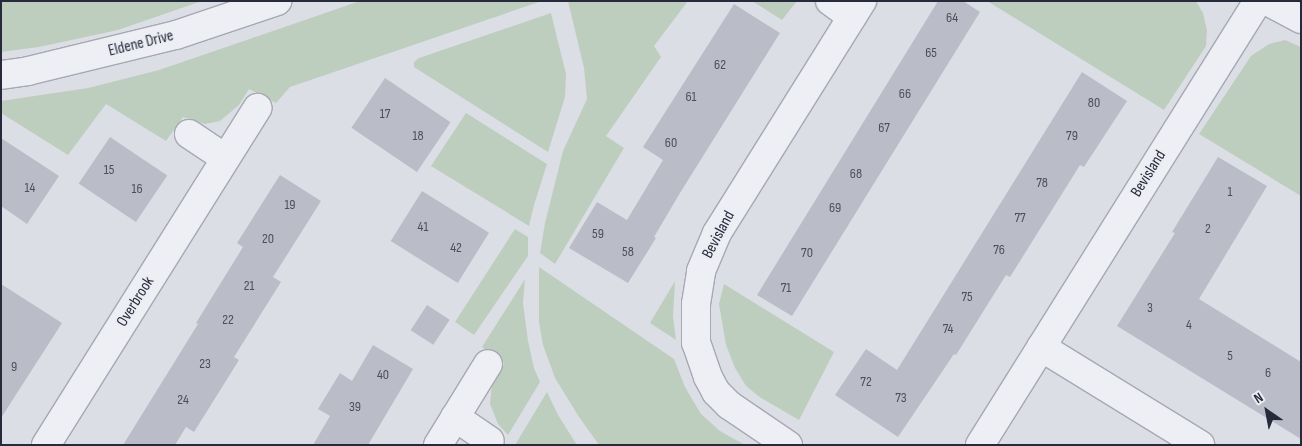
<!DOCTYPE html>
<html>
<head>
<meta charset="utf-8">
<style>
  body { margin:0 }
  #map { position:relative; width:1302px; height:446px; overflow:hidden; background:#dcdee5; font-family:"Sofia Sans Condensed",sans-serif }
  div>[style] { position:absolute }
  .green>* { inset:0; background:#becebe }
  .building>* { inset:0; background:#babcc7; transform-origin:0 0 }
  .roads { filter:drop-shadow(1px 0 #a6a8b2) drop-shadow(-1px 0 #a6a8b2) drop-shadow(0 1px #a6a8b2) drop-shadow(0 -1px #a6a8b2) }
  .street>* { height:28px; margin:-14px; padding:0 14px; transform-origin:14px; border-radius:14px; background:#eeeff4 }
  span { translate:-50% -50%; white-space:nowrap; text-align:center; line-height:1.15; -webkit-text-stroke:4px #ebedf3; paint-order:stroke }
  .number-label { font-size:14px; color:#4c4e5d }
  .number-label span { -webkit-text-stroke-width:0 }
  .street-label { font-size:16px; color:#272a3a }
  .frame { position:absolute; inset:0; border:2px solid #272a3a; pointer-events:none }
  .north { position:absolute; left:1242px; top:386px; width:50px; height:50px; -webkit-text-stroke:4px #ebedf3; paint-order:stroke; rotate:327deg; font-size:14px; font-weight:700; line-height:20px; text-align:center; color:#272a3a }
  .north::after { content:''; display:block; margin:auto; width:18px; height:22px; background:#272a3a; clip-path:polygon(50% 0,100% 100%,50% 72%,0 100%) }
</style>
</head>
<body>
<div id="map">
  <div class="green">
    <i style="clip-path:polygon(1px 1px,202px 1px,118px 30px,39px 47px,1px 52px)"></i>
    <i style="clip-path:polygon(360px 1px,542px 1px,290px 87px,276px 103px,249px 89px,239px 105px,220px 121px,205px 124px,183px 117px,166px 141px,106px 104px,68px 155px,1px 113px,1px 101px,88px 88px,159px 70px)"></i>
    <i style="clip-path:polygon(568px 1px,688px 1px,654px 46px,661px 57px,606px 136px,624px 148px,555px 264px,540px 253px,545px 223px,563px 151px,587px 99px,584px 68px)"></i>
    <i style="clip-path:polygon(752px 1px,797px 1px,782px 20px)"></i>
    <i style="clip-path:polygon(987px 1px,1196px 1px,1203px 13px,1207px 30px,1206px 46px,1164px 110px)"></i>
    <i style="clip-path:polygon(551px 13px,566px 74px,565px 97px,548px 152px,414px 67px,414px 62px,419px 58px)"></i>
    <i style="clip-path:polygon(1285px 40px,1301px 47px,1301px 196px,1199px 134px,1251px 56px,1269px 44px)"></i>
    <i style="clip-path:polygon(466px 113px,547px 164px,534px 205px,529px 226px,431px 166px)"></i>
    <i style="clip-path:polygon(515px 229px,528px 237px,528px 256px,474px 335px,455px 322px)"></i>
    <i style="clip-path:polygon(539px 267px,674px 359px,685px 387px,701px 414px,720px 431px,745px 445px,599px 445px,579px 417px,555px 378px,543px 345px,539px 322px)"></i>
    <i style="clip-path:polygon(525px 279px,523px 303px,528px 341px,534px 368px,540px 382px,508px 435px,498px 424px,490px 404px,492px 383px,504px 363px,482px 347px)"></i>
    <i style="clip-path:polygon(675px 281px,673px 317px,676px 340px,650px 323px)"></i>
    <i style="clip-path:polygon(724px 284px,834px 352px,799px 420px,761px 398px,746px 386px,735px 368px,726px 345px,719px 304px)"></i>
    <i style="clip-path:polygon(547px 392px,558px 415px,577px 445px,515px 445px)"></i>
  </div>
  <div class="building">
    <i style="clip-path:polygon(938px 1px,963px 1px,980px 12px,792px 316px,757px 295px)"></i>
    <i style="clip-path:polygon(734px 4px,780px 33px,680px 193px,654px 237px,656px 238px,628px 283px,569px 248px,597px 202px,627px 220px,663px 160px,643px 147px)"></i>
    <i style="clip-path:polygon(1082px 72px,1127px 101px,1084px 167px,1080px 165px,1010px 277px,1006px 275px,956px 355px,954px 354px,898px 437px,835px 395px,866px 349px,897px 370px)"></i>
    <i style="left:385px;top:78px;width:79px;height:60px;rotate:34deg"></i>
    <i style="left:110px;top:137px;width:69px;height:56px;rotate:34deg"></i>
    <i style="clip-path:polygon(1px 138px,59px 176px,27px 224px,1px 206px)"></i>
    <i style="clip-path:polygon(1218px 157px,1267px 186px,1199px 299px,1301px 362px,1301px 439px,1117px 326px,1175px 233px,1172px 232px)"></i>
    <i style="clip-path:polygon(280px 175px,321px 201px,273px 277px,281px 282px,234px 357px,239px 360px,194px 432px,186px 427px,175px 445px,123px 445px,198px 324px,196px 323px,243px 247px,237px 243px)"></i>
    <i style="left:422px;top:191px;width:79px;height:59px;rotate:32deg"></i>
    <i style="clip-path:polygon(1px 284px,62px 323px,1px 418px)"></i>
    <i style="left:427px;top:305px;width:27px;height:30px;rotate:33deg"></i>
    <i style="clip-path:polygon(373px 345px,413px 369px,368px 445px,313px 445px,330px 416px,318px 409px,340px 373px,352px 381px)"></i>
  </div>
  <div class="roads">
    <div class="street">
      <i style="left:830px;top:1px;width:27px;rotate:36deg"></i>
      <i style="left:1267px;top:1px;width:38px;rotate:28deg"></i>
      <i style="left:1px;top:75px;width:27px;rotate:-8deg"></i>
      <i style="left:28px;top:71px;width:152px;rotate:-13.7deg"></i>
      <i style="left:176px;top:35px;width:107px;rotate:-18.6deg"></i>
      <i style="left:189px;top:134px;width:43px;rotate:33.7deg"></i>
      <i style="left:1041px;top:347px;width:187px;rotate:31.6deg"></i>
      <i style="left:455px;top:417px;width:42px;rotate:34.4deg"></i>
      <i style="left:46px;top:445px;width:398px;rotate:-57.9deg"></i>
      <i style="left:438px;top:445px;width:95px;rotate:-58.3deg"></i>
      <i style="left:788px;top:445px;width:71px;rotate:-145.9deg"></i>
      <i style="left:729px;top:405px;width:18px;rotate:-135deg"></i>
      <i style="left:716px;top:392px;width:17px;rotate:-118deg"></i>
      <i style="left:708px;top:377px;width:36px;rotate:-109deg"></i>
      <i style="left:696px;top:343px;width:39px;rotate:-90deg"></i>
      <i style="left:696px;top:304px;width:33px;rotate:-81deg"></i>
      <i style="left:701px;top:271px;width:41px;rotate:-67.2deg"></i>
      <i style="left:717px;top:233px;width:274px;rotate:-58deg"></i>
      <i style="left:980px;top:445px;width:524px;rotate:-57.95deg"></i>
    </div>
  </div>
  <div class="number-label">
    <span style="left:952px;top:18px">64</span>
    <span style="left:931px;top:53px">65</span>
    <span style="left:720px;top:65px">62</span>
    <span style="left:905px;top:94px">66</span>
    <span style="left:691px;top:97px">61</span>
    <span style="left:1094px;top:103px">80</span>
    <span style="left:385px;top:114px">17</span>
    <span style="left:884px;top:128px">67</span>
    <span style="left:418px;top:136px">18</span>
    <span style="left:1072px;top:136px">79</span>
    <span style="left:671px;top:143px">60</span>
    <span style="left:109px;top:170px">15</span>
    <span style="left:856px;top:174px">68</span>
    <span style="left:1042px;top:183px">78</span>
    <span style="left:30px;top:188px">14</span>
    <span style="left:137px;top:189px">16</span>
    <span style="left:1230px;top:192px">1</span>
    <span style="left:290px;top:205px">19</span>
    <span style="left:835px;top:208px">69</span>
    <span style="left:1020px;top:218px">77</span>
    <span style="left:423px;top:227px">41</span>
    <span style="left:1208px;top:229px">2</span>
    <span style="left:598px;top:234px">59</span>
    <span style="left:268px;top:239px">20</span>
    <span style="left:456px;top:248px">42</span>
    <span style="left:999px;top:250px">76</span>
    <span style="left:628px;top:252px">58</span>
    <span style="left:807px;top:253px">70</span>
    <span style="left:249px;top:286px">21</span>
    <span style="left:786px;top:288px">71</span>
    <span style="left:967px;top:297px">75</span>
    <span style="left:1150px;top:308px">3</span>
    <span style="left:228px;top:320px">22</span>
    <span style="left:1189px;top:325px">4</span>
    <span style="left:948px;top:329px">74</span>
    <span style="left:1230px;top:356px">5</span>
    <span style="left:205px;top:364px">23</span>
    <span style="left:14px;top:367px">9</span>
    <span style="left:1268px;top:373px">6</span>
    <span style="left:383px;top:375px">40</span>
    <span style="left:866px;top:382px">72</span>
    <span style="left:901px;top:398px">73</span>
    <span style="left:183px;top:400px">24</span>
    <span style="left:355px;top:407px">39</span>
  </div>
  <div class="street-label">
    <span style="left:141px;top:44px;rotate:-14deg">Eldene Drive</span>
    <span style="left:1149px;top:174px;rotate:-58deg">Bevisland</span>
    <span style="left:719px;top:235px;rotate:-62deg">Bevisland</span>
    <span style="left:136px;top:302px;rotate:-58deg">Overbrook</span>
  </div>
  <div class="frame"></div>
  <div class="north">N</div>
</div>
</body>
</html>
